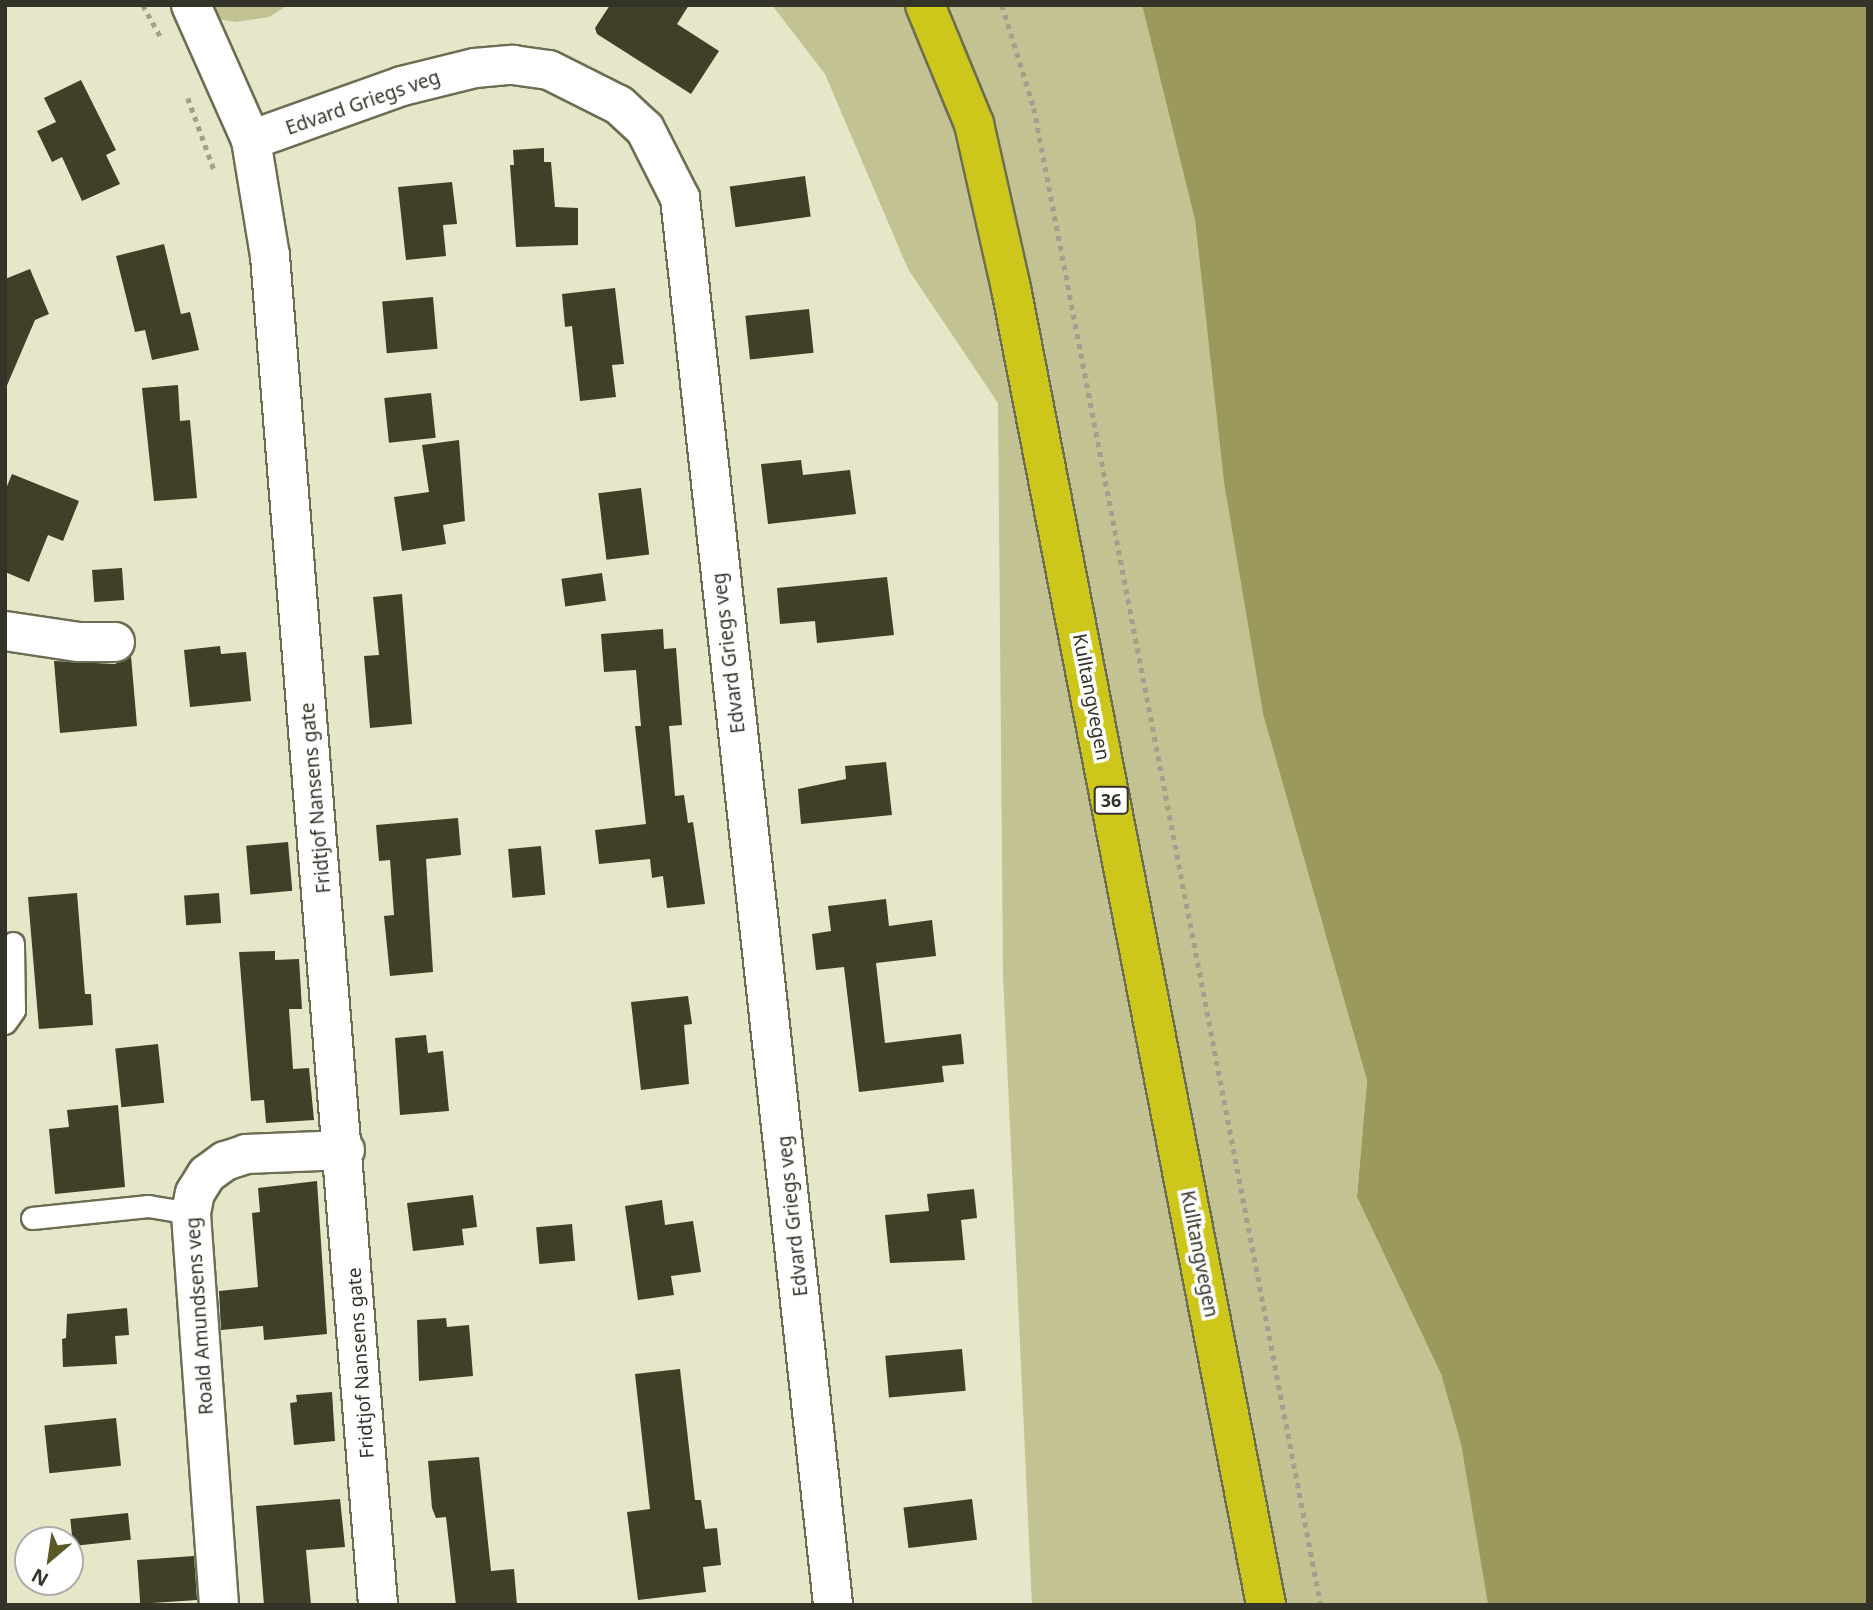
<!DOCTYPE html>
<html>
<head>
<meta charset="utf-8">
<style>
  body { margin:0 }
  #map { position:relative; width:1873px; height:1610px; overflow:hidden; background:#e6e6c9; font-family:"Noto Sans",sans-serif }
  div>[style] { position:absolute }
  .green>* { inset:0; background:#c2c293 }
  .water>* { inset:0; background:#9b995c }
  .building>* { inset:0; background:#403f27; transform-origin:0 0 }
  .path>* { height:4.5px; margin-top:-2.25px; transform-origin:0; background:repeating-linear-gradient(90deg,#a1a08a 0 5px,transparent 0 10px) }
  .roads { filter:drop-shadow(2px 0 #6d6d54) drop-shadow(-2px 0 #6d6d54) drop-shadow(0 2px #6d6d54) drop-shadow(0 -2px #6d6d54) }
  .lane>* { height:21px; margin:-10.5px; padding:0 10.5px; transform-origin:10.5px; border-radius:10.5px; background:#fff }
  .street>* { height:38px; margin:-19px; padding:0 19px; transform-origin:19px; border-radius:19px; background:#fff }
  .highway>* { height:38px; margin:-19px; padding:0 19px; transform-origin:19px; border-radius:19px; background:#cec71b }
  span { translate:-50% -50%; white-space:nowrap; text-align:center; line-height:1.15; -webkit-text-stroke:7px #fff; paint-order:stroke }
  .shield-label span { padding:2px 5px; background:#fff; border:2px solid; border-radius:5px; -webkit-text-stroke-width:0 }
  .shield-label { font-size:18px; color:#343328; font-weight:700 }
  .street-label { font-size:19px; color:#343328 }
  .frame { position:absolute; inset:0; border:7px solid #343328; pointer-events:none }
  .north { position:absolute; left:14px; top:1526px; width:70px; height:70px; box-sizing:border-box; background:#fff; border:2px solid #aeada9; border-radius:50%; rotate:209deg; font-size:19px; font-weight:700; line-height:28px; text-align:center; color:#343328 }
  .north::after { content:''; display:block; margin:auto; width:24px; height:32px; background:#5b5926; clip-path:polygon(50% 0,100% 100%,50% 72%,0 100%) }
</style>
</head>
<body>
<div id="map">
  <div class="green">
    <i style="clip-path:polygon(182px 5px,288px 5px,269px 17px,236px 22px,202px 17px)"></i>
    <i style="clip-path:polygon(772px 5px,1142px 5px,1195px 220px,1224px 483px,1263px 714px,1367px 1082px,1357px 1197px,1441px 1374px,1461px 1444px,1488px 1605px,1032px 1605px,1003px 975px,998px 403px,908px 269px,825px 74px)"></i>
  </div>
  <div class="water">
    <i style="clip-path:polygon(1142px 5px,1868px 5px,1868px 1605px,1488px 1605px,1461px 1444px,1441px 1374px,1357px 1197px,1367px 1081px,1263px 714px,1224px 483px,1195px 220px)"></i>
  </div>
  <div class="building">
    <i style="clip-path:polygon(610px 5px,689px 5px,677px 24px,719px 51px,691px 94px,597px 34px,595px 28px)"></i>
    <i style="clip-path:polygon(81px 80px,116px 150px,106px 155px,120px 184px,82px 201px,62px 157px,52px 162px,37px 131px,56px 122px,44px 98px)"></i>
    <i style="clip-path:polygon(544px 148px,544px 162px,551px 162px,555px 207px,578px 208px,578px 245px,516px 247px,510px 165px,514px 165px,513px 150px)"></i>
    <i style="left:805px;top:176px;width:41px;height:76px;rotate:82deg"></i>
    <i style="clip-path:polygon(452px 182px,457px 224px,443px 225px,446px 256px,406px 260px,398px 187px)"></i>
    <i style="clip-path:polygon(164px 244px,181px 314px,190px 312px,199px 350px,152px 360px,145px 330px,135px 332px,116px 256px)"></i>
    <i style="clip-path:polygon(30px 269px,49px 314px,35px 320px,5px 390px,5px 279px)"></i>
    <i style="clip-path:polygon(615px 288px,624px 364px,612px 365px,616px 397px,580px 401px,572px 326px,565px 327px,562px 294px)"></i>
    <i style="left:433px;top:297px;width:52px;height:51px;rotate:85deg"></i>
    <i style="left:809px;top:309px;width:44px;height:64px;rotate:84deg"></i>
    <i style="clip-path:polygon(178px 385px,180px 421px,190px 420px,197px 498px,154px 501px,142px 388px)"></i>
    <i style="left:431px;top:393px;width:45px;height:47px;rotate:84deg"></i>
    <i style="clip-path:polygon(459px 440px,465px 521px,443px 525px,446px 544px,402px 551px,394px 497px,429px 492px,422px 445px)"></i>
    <i style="clip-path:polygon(801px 460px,803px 475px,850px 470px,856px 514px,768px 524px,761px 464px)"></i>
    <i style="clip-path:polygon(12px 474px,79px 501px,63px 541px,48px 535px,29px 582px,5px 572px,5px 491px)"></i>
    <i style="left:641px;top:488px;width:67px;height:43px;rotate:83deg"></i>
    <i style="left:122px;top:568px;width:32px;height:30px;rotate:86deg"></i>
    <i style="left:602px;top:573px;width:28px;height:41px;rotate:82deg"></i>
    <i style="clip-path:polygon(887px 577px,894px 635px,817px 643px,815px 621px,780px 624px,777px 588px)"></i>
    <i style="clip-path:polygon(402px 594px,412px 724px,370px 728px,364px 656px,379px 655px,373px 597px)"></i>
    <i style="clip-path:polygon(663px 629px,664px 649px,676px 648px,682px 725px,669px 726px,675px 796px,684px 795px,688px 823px,693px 822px,705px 904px,667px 908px,663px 876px,652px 878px,650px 859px,599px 864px,595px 830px,646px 824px,635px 726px,641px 726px,636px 670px,604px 672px,601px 634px)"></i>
    <i style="clip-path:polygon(220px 646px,221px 654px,246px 652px,251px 701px,190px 707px,184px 650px)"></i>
    <i style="clip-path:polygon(131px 656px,137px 726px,60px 733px,54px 661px,115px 664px)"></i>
    <i style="clip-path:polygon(886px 762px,892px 815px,801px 824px,798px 789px,846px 779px,845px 766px)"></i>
    <i style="clip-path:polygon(458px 818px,461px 855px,426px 859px,433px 972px,390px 976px,384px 916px,394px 915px,390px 860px,379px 861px,376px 825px)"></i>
    <i style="left:288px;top:842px;width:49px;height:42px;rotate:85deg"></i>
    <i style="left:541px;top:846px;width:49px;height:33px;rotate:85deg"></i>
    <i style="clip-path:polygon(77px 893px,85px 994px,91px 994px,93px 1025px,39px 1029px,28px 897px)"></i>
    <i style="left:219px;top:893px;width:30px;height:35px;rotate:86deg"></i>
    <i style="clip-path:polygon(886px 899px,889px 926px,932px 920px,936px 956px,876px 963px,885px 1043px,961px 1034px,964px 1064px,942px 1066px,944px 1082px,859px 1092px,844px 967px,816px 970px,812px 934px,831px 931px,828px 906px)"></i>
    <i style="clip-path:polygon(275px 951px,275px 960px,299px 959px,302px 1009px,289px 1009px,293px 1069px,309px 1068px,314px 1120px,266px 1123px,264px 1100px,251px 1101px,239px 952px)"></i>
    <i style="clip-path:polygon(688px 996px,692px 1024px,684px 1025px,689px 1084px,641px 1090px,631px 1002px)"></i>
    <i style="clip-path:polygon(426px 1035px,428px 1053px,443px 1051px,449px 1111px,400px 1115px,395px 1038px)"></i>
    <i style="left:158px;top:1044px;width:59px;height:43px;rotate:84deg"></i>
    <i style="clip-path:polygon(118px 1105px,125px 1187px,55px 1194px,49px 1129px,69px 1127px,67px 1110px)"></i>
    <i style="clip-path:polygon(317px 1181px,327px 1334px,264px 1340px,263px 1326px,221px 1330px,219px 1291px,258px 1287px,252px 1213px,260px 1212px,258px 1188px)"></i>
    <i style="clip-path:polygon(974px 1189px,977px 1218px,961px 1220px,965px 1260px,890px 1263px,885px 1215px,929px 1211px,927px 1194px)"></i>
    <i style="clip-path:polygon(473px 1195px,477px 1227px,462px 1229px,464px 1245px,413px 1251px,407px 1203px)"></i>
    <i style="clip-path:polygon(662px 1200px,665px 1225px,693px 1221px,701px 1272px,671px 1276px,674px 1295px,638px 1300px,625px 1206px)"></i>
    <i style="left:572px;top:1224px;width:37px;height:36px;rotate:85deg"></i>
    <i style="clip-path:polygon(127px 1308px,129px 1335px,115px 1336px,117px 1364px,63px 1367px,62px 1339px,66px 1338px,67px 1314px)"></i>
    <i style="clip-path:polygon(446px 1318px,447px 1327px,469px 1325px,473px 1376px,419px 1381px,417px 1320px)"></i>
    <i style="left:962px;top:1349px;width:42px;height:77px;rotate:85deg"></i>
    <i style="clip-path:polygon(680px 1369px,695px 1500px,701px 1500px,705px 1529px,717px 1528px,721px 1565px,703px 1567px,706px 1592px,638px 1600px,627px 1512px,650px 1509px,635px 1374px)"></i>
    <i style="clip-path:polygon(332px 1392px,335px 1441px,294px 1445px,290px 1403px,297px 1402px,296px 1395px)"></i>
    <i style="left:116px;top:1418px;width:48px;height:72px;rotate:84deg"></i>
    <i style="clip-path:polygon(479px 1457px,491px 1571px,514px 1569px,517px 1605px,456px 1605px,446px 1517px,436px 1518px,432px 1508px,428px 1461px)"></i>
    <i style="clip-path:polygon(340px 1499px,345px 1547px,306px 1550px,311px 1605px,264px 1605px,256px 1506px)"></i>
    <i style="left:972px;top:1499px;width:41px;height:69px;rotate:83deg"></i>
    <i style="left:128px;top:1513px;width:27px;height:58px;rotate:84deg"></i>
    <i style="left:194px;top:1556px;width:44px;height:57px;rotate:86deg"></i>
  </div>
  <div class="path">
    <i style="left:143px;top:5px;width:39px;rotate:61deg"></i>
    <i style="left:1002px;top:5px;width:108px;rotate:72.7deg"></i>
    <i style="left:1034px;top:108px;width:1524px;rotate:79.15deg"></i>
    <i style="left:188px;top:98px;width:79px;rotate:70deg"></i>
  </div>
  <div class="roads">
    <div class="lane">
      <i style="left:5px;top:1023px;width:16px;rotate:-55deg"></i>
      <i style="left:14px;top:1010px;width:67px;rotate:-90.9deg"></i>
      <i style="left:32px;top:1218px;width:117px;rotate:-5.9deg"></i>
      <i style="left:148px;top:1206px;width:44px;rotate:9.2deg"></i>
    </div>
    <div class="street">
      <i style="left:191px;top:5px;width:148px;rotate:66deg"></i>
      <i style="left:251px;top:140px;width:118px;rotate:80.7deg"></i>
      <i style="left:270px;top:256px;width:1353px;rotate:85.42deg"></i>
      <i style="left:251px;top:140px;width:160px;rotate:-19.7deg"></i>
      <i style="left:402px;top:86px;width:75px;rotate:-13.9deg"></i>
      <i style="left:475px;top:68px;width:38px;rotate:-5deg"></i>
      <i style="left:513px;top:65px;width:36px;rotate:8deg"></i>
      <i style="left:549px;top:70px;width:78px;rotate:26.6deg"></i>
      <i style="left:619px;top:105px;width:35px;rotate:43deg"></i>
      <i style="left:645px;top:129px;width:77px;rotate:63.1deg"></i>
      <i style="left:680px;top:198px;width:1415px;rotate:83.79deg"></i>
      <i style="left:5px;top:631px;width:75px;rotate:8.5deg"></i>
      <i style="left:79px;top:642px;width:36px"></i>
      <i style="left:219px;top:1605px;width:393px;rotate:-94.1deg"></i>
      <i style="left:191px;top:1213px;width:20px;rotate:-79deg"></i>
      <i style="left:195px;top:1193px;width:22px;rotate:-58deg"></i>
      <i style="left:207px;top:1174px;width:22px;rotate:-36deg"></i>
      <i style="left:225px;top:1161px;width:22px;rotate:-18deg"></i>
      <i style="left:246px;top:1154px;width:99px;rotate:-2.3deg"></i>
    </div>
    <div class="highway">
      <i style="left:925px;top:5px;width:129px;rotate:67.6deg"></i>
      <i style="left:974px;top:124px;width:168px;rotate:77.3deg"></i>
      <i style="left:1011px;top:288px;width:1341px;rotate:79.04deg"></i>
    </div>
  </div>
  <div class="shield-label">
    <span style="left:1111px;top:800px">36</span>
  </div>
  <div class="street-label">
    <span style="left:363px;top:103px;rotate:-19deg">Edvard Griegs veg</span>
    <span style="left:729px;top:653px;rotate:-97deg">Edvard Griegs veg</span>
    <span style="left:1091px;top:697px;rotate:79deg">Kulltangvegen</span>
    <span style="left:316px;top:798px;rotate:-95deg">Fridtjof Nansens gate</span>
    <span style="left:793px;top:1216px;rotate:-96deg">Edvard Griegs veg</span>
    <span style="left:1199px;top:1254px;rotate:79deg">Kulltangvegen</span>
    <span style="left:200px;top:1316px;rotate:-94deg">Roald Amundsens veg</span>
    <span style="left:361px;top:1363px;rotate:-94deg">Fridtjof Nansens gate</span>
  </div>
  <div class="frame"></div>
  <div class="north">N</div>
</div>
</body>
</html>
